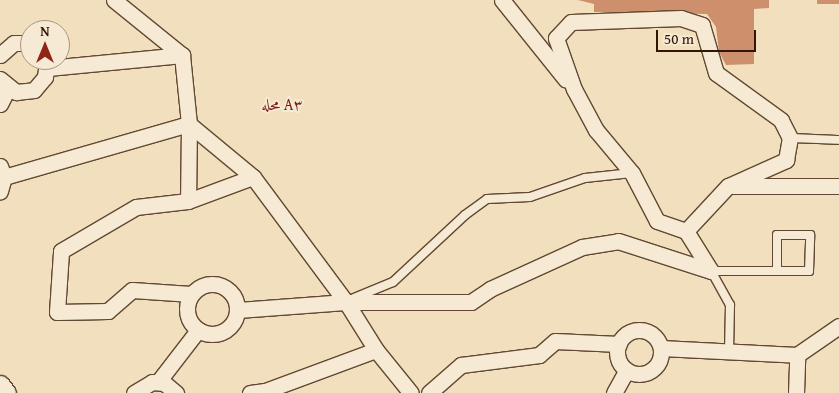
<!DOCTYPE html>
<html>
<head>
<meta charset="utf-8">
<style>
  body { margin:0 }
  #map { position:relative; width:839px; height:393px; overflow:hidden; background:#f1dfbd; font-family:"Gentium Book Plus",Amiri,serif }
  div>[style] { position:absolute }
  .building>* { inset:0; background:#ce8f6c; transform-origin:0 0 }
  .roads { filter:drop-shadow(1px 0 #624832) drop-shadow(-1px 0 #624832) drop-shadow(0 1px #624832) drop-shadow(0 -1px #624832) }
  .service>* { height:8px; margin:-4px; padding:0 4px; transform-origin:4px; border-radius:4px; background:#f6ead4 }
  .minor>* { height:15px; margin:-7.5px; padding:0 7.5px; transform-origin:7.5px; border-radius:7.5px; background:#f6ead4 }
  .minor>.ring { margin:-7.5px; padding:0; box-sizing:content-box; background:none; border:15px solid #f6ead4; border-radius:50% }
  .tertiary>* { height:19px; margin:-9.5px; padding:0 9.5px; transform-origin:9.5px; border-radius:9.5px; background:#f6ead4 }
  span { translate:-50% -50%; white-space:nowrap; text-align:center; line-height:1.15; -webkit-text-stroke:4px #f6ead4; paint-order:stroke }
  .neighbourhood-label { font-size:16px; color:#7a1f14 }
  .north { position:absolute; left:20px; top:20px; width:50px; height:50px; box-sizing:border-box; background:#f6ead4; border:1px solid #a89581; border-radius:50%; rotate:0deg; font-size:14px; font-weight:700; line-height:20px; text-align:center; color:#321504 }
  .north::after { content:''; display:block; margin:auto; width:18px; height:22px; background:#8f2418; clip-path:polygon(50% 0,100% 100%,50% 72%,0 100%) }
  .scale { position:absolute; left:656px; top:30px; width:100px; height:22px; box-sizing:border-box; border:2px solid #321504; border-top:0; padding-left:6px; font-size:15px; line-height:18px; white-space:nowrap; color:#321504; -webkit-text-stroke:4px #f6ead4; paint-order:stroke }
</style>
</head>
<body>
<div id="map">
  <div class="building">
    <i style="clip-path:polygon(578px 0,769px 0,769px 8px,754px 9px,754px 64px,726px 65px,719px 52px,716px 27px,707px 14px,594px 12px,594px 4px)"></i>
    <i style="left:817px;top:0;width:22px;height:4px"></i>
  </div>
  <div class="roads">
    <div class="service">
      <i style="left:790px;top:138px;width:49px;rotate:2.3deg"></i>
      <i style="left:354px;top:298px;width:42px;rotate:-22.3deg"></i>
      <i style="left:393px;top:282px;width:98px;rotate:-42.9deg"></i>
      <i style="left:465px;top:215px;width:27px;rotate:-36deg"></i>
      <i style="left:487px;top:199px;width:43px;rotate:-2.7deg"></i>
      <i style="left:530px;top:197px;width:58px;rotate:-19.1deg"></i>
      <i style="left:585px;top:178px;width:47px;rotate:-6.1deg"></i>
      <i style="left:729px;top:352px;width:47px;rotate:-88.8deg"></i>
      <i style="left:730px;top:305px;width:39px;rotate:-119deg"></i>
      <i style="left:711px;top:271px;width:98px"></i>
      <i style="left:809px;top:271px;width:36px;rotate:-88deg"></i>
      <i style="left:810px;top:235px;width:33px;rotate:180deg"></i>
      <i style="left:777px;top:235px;width:36px;rotate:90deg"></i>
    </div>
    <div class="minor">
      <i style="left:114px;top:0;width:87px;rotate:39deg"></i>
      <i style="left:182px;top:55px;width:69px;rotate:84.2deg"></i>
      <i style="left:189px;top:124px;width:83px;rotate:39.6deg"></i>
      <i style="left:253px;top:177px;width:156px;rotate:53.4deg"></i>
      <i style="left:346px;top:302px;width:57px;rotate:58deg"></i>
      <i style="left:376px;top:350px;width:55px;rotate:50.9deg"></i>
      <i style="left:502px;top:0;width:102px;rotate:51.3deg"></i>
      <i style="left:0;top:55px;width:18px;rotate:-41deg"></i>
      <i style="left:14px;top:43px;width:16px"></i>
      <i style="left:48px;top:68px;width:135px;rotate:-5.5deg"></i>
      <i style="left:0;top:79px;width:21px;rotate:39deg"></i>
      <i style="left:16px;top:92px;width:18px;rotate:-6deg"></i>
      <i style="left:34px;top:90px;width:17px;rotate:-50deg"></i>
      <i style="left:45px;top:77px;width:17px;rotate:-83deg"></i>
      <i style="left:0;top:104px;width:18px;rotate:-63deg"></i>
      <i style="left:0;top:166px;width:12px;rotate:70deg"></i>
      <i style="left:4px;top:177px;width:15px;rotate:106deg"></i>
      <i style="left:4px;top:177px;width:192px;rotate:-16deg"></i>
      <i style="left:189px;top:124px;width:77px;rotate:90.7deg"></i>
      <i style="left:733px;top:186px;width:106px"></i>
      <i style="left:686px;top:231px;width:62px;rotate:-47deg"></i>
      <i style="left:728px;top:186px;width:64px;rotate:-24.1deg"></i>
      <i style="left:786px;top:160px;width:22px;rotate:-80deg"></i>
      <i style="left:790px;top:138px;width:20px;rotate:-117deg"></i>
      <i style="left:781px;top:120px;width:80px;rotate:-144.1deg"></i>
      <i style="left:716px;top:73px;width:50px;rotate:-106.3deg"></i>
      <i style="left:702px;top:25px;width:22px;rotate:-162deg"></i>
      <i style="left:681px;top:18px;width:110px;rotate:177.9deg"></i>
      <i style="left:571px;top:22px;width:22px;rotate:133deg"></i>
      <i style="left:556px;top:38px;width:54px;rotate:70.6deg"></i>
      <i style="left:574px;top:89px;width:47px;rotate:61.8deg"></i>
      <i style="left:596px;top:130px;width:56px;rotate:50.1deg"></i>
      <i style="left:632px;top:173px;width:54px;rotate:62.5deg"></i>
      <i style="left:657px;top:221px;width:31px;rotate:19deg"></i>
      <i style="left:686px;top:231px;width:47px;rotate:58deg"></i>
      <i class="ring" style="left:187px;top:284px;width:35px;height:35px"></i>
      <i style="left:191px;top:294px;width:59px;rotate:-176.1deg"></i>
      <i style="left:132px;top:290px;width:32px;rotate:139deg"></i>
      <i style="left:108px;top:311px;width:51px;rotate:178.9deg"></i>
      <i style="left:57px;top:312px;width:61px;rotate:-86.2deg"></i>
      <i style="left:61px;top:251px;width:87px;rotate:-30.4deg"></i>
      <i style="left:136px;top:207px;width:52px;rotate:-6.6deg"></i>
      <i style="left:188px;top:201px;width:69px;rotate:-20.3deg"></i>
      <i style="left:238px;top:310px;width:108px;rotate:-4.2deg"></i>
      <i style="left:346px;top:302px;width:125px"></i>
      <i style="left:471px;top:302px;width:23px;rotate:-34deg"></i>
      <i style="left:490px;top:289px;width:101px;rotate:-24.5deg"></i>
      <i style="left:582px;top:247px;width:36px;rotate:-9deg"></i>
      <i style="left:618px;top:241px;width:98px;rotate:17.9deg"></i>
      <i class="ring" style="left:617px;top:330px;width:29px;height:29px"></i>
      <i style="left:661px;top:348px;width:136px;rotate:2.9deg"></i>
      <i style="left:797px;top:355px;width:51px;rotate:-34.6deg"></i>
      <i style="left:158px;top:382px;width:66px;rotate:-52.4deg"></i>
      <i style="left:134px;top:393px;width:21px;rotate:-31deg"></i>
      <i style="left:152px;top:382px;width:12px;rotate:5deg"></i>
      <i style="left:164px;top:383px;width:16px;rotate:40deg"></i>
      <i style="left:250px;top:393px;width:15px;rotate:-8deg"></i>
      <i style="left:265px;top:391px;width:118px;rotate:-20.3deg"></i>
      <i style="left:429px;top:393px;width:43px;rotate:-41.2deg"></i>
      <i style="left:461px;top:365px;width:79px;rotate:-7.3deg"></i>
      <i style="left:539px;top:355px;width:21px;rotate:-41deg"></i>
      <i style="left:555px;top:341px;width:64px;rotate:2.7deg"></i>
      <i style="left:614px;top:393px;width:26px;rotate:-61deg"></i>
      <i style="left:796px;top:393px;width:38px;rotate:-88deg"></i>
    </div>
    <div class="tertiary">
      <i style="left:0;top:385px;width:10px;rotate:53deg"></i>
    </div>
  </div>
  <div class="neighbourhood-label">
    <span style="left:282px;top:104px">محله A۳</span>
  </div>
  <div class="north">N</div>
  <div class="scale">50 m</div>
</div>
</body>
</html>
